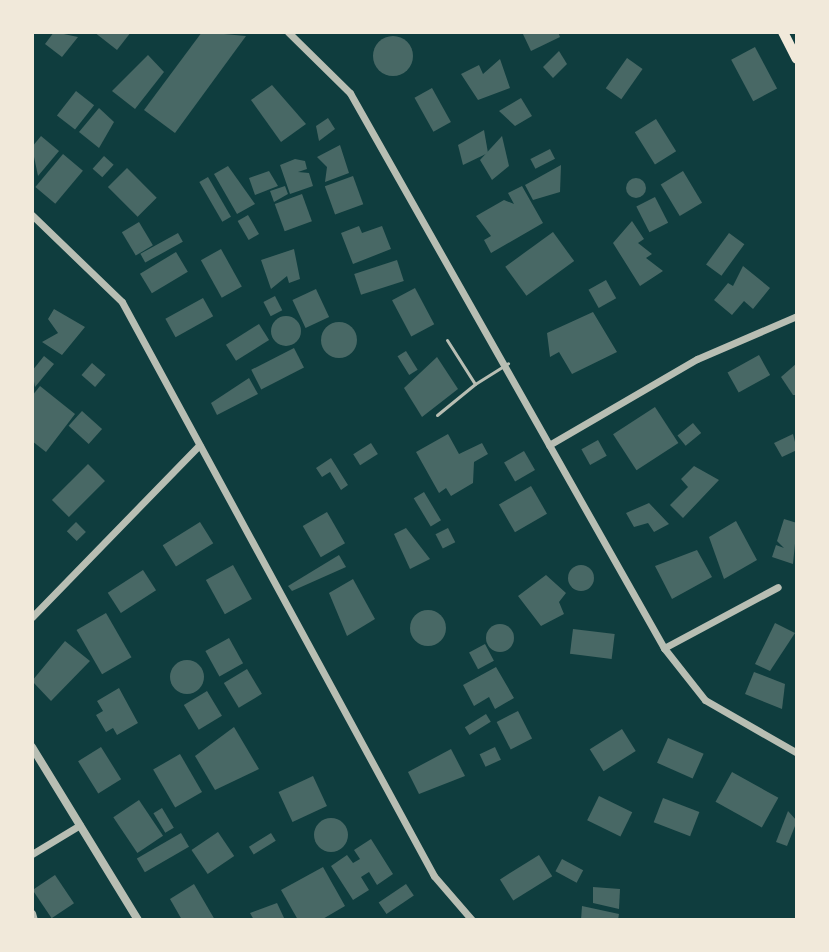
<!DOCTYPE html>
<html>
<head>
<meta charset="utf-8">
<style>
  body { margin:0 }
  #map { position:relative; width:829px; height:952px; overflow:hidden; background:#0f3d3e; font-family:"Fira Sans",sans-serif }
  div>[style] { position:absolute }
  .building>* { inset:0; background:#486865; transform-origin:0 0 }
  .round { border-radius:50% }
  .service>* { height:3px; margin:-1.5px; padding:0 1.5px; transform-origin:1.5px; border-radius:1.5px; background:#b8beb3 }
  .minor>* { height:7px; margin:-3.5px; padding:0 3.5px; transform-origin:3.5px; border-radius:3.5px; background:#b8beb3 }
  .tertiary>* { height:8px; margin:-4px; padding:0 4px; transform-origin:4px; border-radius:4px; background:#b8beb3 }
  .secondary>* { height:10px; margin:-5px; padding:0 5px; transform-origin:5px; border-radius:5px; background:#f1e9da }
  span { translate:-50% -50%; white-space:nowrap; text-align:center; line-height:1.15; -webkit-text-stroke:6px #f1e9da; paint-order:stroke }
  .frame { position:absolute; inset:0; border:34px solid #f1e9da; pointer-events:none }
</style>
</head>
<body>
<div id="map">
  <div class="building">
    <i style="clip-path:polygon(54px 32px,78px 37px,62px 57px,45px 44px)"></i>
    <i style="clip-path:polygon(94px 32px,131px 32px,117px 50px)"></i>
    <i style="clip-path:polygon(202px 32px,246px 36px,175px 133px,144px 110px)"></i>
    <i style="clip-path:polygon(522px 32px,558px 32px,560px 37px,531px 51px)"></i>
    <i class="round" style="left:373px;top:36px;width:40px;height:40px"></i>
    <i style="left:755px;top:47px;width:47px;height:27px;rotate:62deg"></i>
    <i style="clip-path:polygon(559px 51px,567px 64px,553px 78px,543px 67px)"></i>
    <i style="clip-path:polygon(148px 55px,164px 72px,135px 109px,112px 91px)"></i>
    <i style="left:627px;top:58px;width:19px;height:37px;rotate:35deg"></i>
    <i style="clip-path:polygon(500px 59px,510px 88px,478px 100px,461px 74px,479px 65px,483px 74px)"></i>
    <i style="clip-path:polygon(272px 85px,306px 124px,281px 142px,251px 100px)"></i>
    <i style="left:432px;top:88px;width:39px;height:20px;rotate:61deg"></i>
    <i style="left:76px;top:91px;width:23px;height:31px;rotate:38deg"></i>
    <i style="clip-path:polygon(521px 98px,532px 116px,515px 126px,499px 111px)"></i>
    <i style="clip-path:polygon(99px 108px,114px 122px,99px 148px,79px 132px)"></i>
    <i style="clip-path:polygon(328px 118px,335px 129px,319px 141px,316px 126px)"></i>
    <i style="left:656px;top:119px;width:38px;height:25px;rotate:58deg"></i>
    <i style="clip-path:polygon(484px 130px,488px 153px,463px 165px,458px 145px)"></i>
    <i style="clip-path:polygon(41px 136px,59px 151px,38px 176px,32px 147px)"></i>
    <i style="clip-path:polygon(502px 136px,509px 166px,492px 180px,480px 160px)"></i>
    <i style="clip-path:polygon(340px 145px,349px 173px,325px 182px,327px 167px,317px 157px)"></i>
    <i style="left:550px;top:149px;width:11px;height:22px;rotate:63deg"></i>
    <i style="left:63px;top:154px;width:26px;height:43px;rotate:40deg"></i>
    <i style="left:104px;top:156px;width:13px;height:17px;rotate:42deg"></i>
    <i style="clip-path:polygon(295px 159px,305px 161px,307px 169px,298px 172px,309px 173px,313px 186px,290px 194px,280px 165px)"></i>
    <i style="clip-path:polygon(561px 165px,560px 192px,533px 200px,525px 185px)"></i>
    <i style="clip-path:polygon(228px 166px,255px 204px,237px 214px,214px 174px)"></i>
    <i style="left:127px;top:168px;width:42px;height:27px;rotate:45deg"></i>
    <i style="clip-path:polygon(269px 171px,278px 186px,255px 195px,249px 178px)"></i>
    <i style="left:683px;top:171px;width:37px;height:26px;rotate:59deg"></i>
    <i style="left:353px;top:176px;width:30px;height:30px;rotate:70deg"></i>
    <i style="left:208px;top:177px;width:46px;height:10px;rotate:60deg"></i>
    <i class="round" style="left:626px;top:178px;width:20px;height:20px"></i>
    <i style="clip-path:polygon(285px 186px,288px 194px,274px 202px,270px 191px)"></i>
    <i style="clip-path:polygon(522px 186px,543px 223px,491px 253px,484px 240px,491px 236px,476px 216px,504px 200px,514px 204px,508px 193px)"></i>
    <i style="left:302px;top:194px;width:29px;height:29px;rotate:70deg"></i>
    <i style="left:655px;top:197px;width:29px;height:21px;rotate:63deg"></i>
    <i style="left:248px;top:215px;width:22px;height:12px;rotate:60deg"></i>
    <i style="clip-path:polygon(632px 221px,644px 239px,638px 243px,652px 254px,646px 258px,663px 271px,640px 286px,613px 243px)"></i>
    <i style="left:139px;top:222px;width:27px;height:20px;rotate:59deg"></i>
    <i style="clip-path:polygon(359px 226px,362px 233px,382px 226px,391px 249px,353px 264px,341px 233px)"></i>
    <i style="left:553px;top:232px;width:36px;height:59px;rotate:54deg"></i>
    <i style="left:178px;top:233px;width:10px;height:43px;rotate:61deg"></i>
    <i style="left:729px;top:233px;width:19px;height:39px;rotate:36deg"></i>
    <i style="left:221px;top:249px;width:43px;height:23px;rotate:61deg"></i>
    <i style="clip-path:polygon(294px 249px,300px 279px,289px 283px,287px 276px,271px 289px,261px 260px)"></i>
    <i style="left:176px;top:252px;width:23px;height:42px;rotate:59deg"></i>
    <i style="left:397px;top:260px;width:22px;height:45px;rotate:72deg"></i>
    <i style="clip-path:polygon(743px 266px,770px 288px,753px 309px,744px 301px,732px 315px,714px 300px,728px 283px,733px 286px)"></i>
    <i style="left:606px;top:280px;width:21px;height:20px;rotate:61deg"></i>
    <i style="left:415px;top:288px;width:41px;height:26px;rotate:62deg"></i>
    <i style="left:316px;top:289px;width:31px;height:26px;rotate:65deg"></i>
    <i style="left:275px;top:296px;width:16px;height:13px;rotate:63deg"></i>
    <i style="left:203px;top:298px;width:21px;height:43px;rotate:61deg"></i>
    <i style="clip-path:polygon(54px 309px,85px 327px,62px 355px,42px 342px,58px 333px,48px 319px)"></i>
    <i style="clip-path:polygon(593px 312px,617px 352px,572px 374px,559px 352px,550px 357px,547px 333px)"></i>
    <i class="round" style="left:271px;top:316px;width:30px;height:30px"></i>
    <i class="round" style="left:321px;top:322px;width:36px;height:36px"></i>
    <i style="left:259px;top:324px;width:19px;height:39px;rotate:58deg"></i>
    <i style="left:294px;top:348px;width:22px;height:48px;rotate:63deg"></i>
    <i style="left:406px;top:351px;width:22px;height:10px;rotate:58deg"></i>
    <i style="left:759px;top:355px;width:23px;height:36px;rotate:61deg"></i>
    <i style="clip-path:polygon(44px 356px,54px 364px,35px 387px,32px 371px)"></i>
    <i style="clip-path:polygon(437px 357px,458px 389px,422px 417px,404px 388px)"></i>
    <i style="left:92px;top:363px;width:18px;height:16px;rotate:41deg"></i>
    <i style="clip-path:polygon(797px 363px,797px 395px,793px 395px,781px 377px)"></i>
    <i style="clip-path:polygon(249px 378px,258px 394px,217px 415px,211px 403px)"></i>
    <i style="clip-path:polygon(40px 386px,75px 414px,46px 452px,32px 441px,32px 396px)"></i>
    <i style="left:655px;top:407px;width:43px;height:50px;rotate:57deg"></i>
    <i style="left:82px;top:411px;width:27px;height:20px;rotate:42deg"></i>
    <i style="left:693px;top:423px;width:13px;height:20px;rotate:51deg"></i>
    <i style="clip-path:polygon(448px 434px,459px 454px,482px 443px,488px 454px,474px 462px,473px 483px,451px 496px,446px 488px,439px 493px,416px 452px)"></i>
    <i style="clip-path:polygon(793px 434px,797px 450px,782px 457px,774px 443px)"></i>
    <i style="left:598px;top:440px;width:18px;height:19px;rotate:61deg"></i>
    <i style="left:371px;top:443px;width:13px;height:21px;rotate:58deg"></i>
    <i style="left:524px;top:451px;width:22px;height:23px;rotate:60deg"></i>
    <i style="clip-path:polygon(331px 458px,348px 485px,341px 490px,330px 472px,322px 477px,316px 468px)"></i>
    <i style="left:88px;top:464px;width:24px;height:51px;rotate:45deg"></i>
    <i style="clip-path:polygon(694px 466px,719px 480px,683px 518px,670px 505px,688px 487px,681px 479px)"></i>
    <i style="left:531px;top:486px;width:32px;height:37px;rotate:60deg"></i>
    <i style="left:424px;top:492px;width:33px;height:12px;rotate:59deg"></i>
    <i style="clip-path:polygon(649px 503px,669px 524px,654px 532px,648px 523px,634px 527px,626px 513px)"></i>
    <i style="left:327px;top:512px;width:36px;height:28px;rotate:60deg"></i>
    <i style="clip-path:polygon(784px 519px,797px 523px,793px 564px,772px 557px,776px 545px,784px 548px,777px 541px)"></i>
    <i style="clip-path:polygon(736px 521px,757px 560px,724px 579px,709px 537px)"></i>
    <i style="left:76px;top:522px;width:14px;height:13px;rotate:45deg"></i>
    <i style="left:200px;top:522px;width:25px;height:44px;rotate:58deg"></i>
    <i style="clip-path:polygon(406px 528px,430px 559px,410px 569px,394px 534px)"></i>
    <i style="left:448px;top:528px;width:16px;height:14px;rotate:63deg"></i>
    <i style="clip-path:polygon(697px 550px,712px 577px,672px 599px,655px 566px)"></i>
    <i style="clip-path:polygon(339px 555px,346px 567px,292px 591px,288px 586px)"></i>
    <i class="round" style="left:568px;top:565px;width:26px;height:26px"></i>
    <i style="left:233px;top:565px;width:39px;height:31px;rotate:61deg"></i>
    <i style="left:143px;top:570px;width:24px;height:42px;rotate:57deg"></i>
    <i style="clip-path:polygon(546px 575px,566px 593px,559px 602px,564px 614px,541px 626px,518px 596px)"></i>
    <i style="clip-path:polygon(353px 579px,375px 619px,347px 636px,329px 593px)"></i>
    <i class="round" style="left:410px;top:610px;width:36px;height:36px"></i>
    <i style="left:106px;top:613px;width:51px;height:34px;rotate:60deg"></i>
    <i style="clip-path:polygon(775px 623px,795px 633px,770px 671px,755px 664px)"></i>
    <i class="round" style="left:486px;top:624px;width:28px;height:28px"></i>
    <i style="left:573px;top:629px;width:42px;height:25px;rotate:7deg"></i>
    <i style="left:229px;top:638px;width:29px;height:27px;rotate:61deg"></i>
    <i style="clip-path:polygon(65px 641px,90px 661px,51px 701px,32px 681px)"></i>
    <i style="left:485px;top:644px;width:19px;height:18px;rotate:62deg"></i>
    <i class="round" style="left:170px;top:660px;width:34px;height:34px"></i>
    <i style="clip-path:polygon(496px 667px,514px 698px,495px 709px,489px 697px,474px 706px,463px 685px)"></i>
    <i style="left:247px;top:669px;width:29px;height:27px;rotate:59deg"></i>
    <i style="clip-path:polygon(754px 672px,785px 684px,782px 709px,745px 694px)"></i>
    <i style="clip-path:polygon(119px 688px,138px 723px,117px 735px,113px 728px,106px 732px,96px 715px,103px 711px,97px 701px)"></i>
    <i style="left:207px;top:691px;width:29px;height:27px;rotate:59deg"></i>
    <i style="left:518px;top:711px;width:31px;height:24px;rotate:63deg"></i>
    <i style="left:486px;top:714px;width:9px;height:25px;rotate:58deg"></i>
    <i style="clip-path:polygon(234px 727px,259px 769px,215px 790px,195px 756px)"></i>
    <i style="left:622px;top:729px;width:26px;height:38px;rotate:58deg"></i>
    <i style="left:668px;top:738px;width:39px;height:27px;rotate:24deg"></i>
    <i style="left:101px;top:747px;width:38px;height:27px;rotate:58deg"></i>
    <i style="left:495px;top:747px;width:14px;height:17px;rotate:65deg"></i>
    <i style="clip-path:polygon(451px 749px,465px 776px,419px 794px,408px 772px)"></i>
    <i style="left:180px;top:754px;width:44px;height:31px;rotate:60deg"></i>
    <i style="left:732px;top:772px;width:53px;height:34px;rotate:29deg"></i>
    <i style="left:313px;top:776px;width:33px;height:38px;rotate:65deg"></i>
    <i style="left:599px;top:796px;width:37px;height:27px;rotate:26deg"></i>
    <i style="left:663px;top:798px;width:39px;height:26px;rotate:21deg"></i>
    <i style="left:139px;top:800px;width:43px;height:31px;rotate:56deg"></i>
    <i style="left:162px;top:808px;width:23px;height:10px;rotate:59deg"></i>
    <i style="clip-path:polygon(788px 811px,797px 821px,787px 846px,776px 842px)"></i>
    <i class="round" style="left:314px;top:818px;width:34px;height:34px"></i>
    <i style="left:218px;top:832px;width:29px;height:32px;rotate:56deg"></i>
    <i style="left:181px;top:833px;width:16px;height:51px;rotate:60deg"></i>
    <i style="left:271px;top:833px;width:9px;height:26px;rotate:58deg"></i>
    <i style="clip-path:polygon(371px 839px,393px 874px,377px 885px,369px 872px,361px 877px,369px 890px,353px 900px,331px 866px,347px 855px,353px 863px,360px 859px,354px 850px)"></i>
    <i style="left:539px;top:855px;width:25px;height:46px;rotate:58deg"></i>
    <i style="left:562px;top:859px;width:24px;height:14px;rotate:28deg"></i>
    <i style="clip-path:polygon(323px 867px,345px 906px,321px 920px,298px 920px,281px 890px)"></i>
    <i style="left:55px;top:875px;width:34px;height:27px;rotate:56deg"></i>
    <i style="clip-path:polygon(194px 884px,215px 920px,182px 920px,170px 899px)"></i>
    <i style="left:406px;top:884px;width:14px;height:33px;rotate:56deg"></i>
    <i style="clip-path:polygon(593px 887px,620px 889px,619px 909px,593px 903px)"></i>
    <i style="clip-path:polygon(277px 903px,285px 920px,254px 920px,250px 913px)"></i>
    <i style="clip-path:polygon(582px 906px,619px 914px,618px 920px,581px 920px)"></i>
  </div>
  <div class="service">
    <i style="left:447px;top:340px;width:52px;rotate:57.5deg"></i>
    <i style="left:475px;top:384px;width:39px;rotate:-32deg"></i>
    <i style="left:437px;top:415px;width:49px;rotate:-39.2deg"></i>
  </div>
  <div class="minor">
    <i style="left:288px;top:32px;width:87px;rotate:44.5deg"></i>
    <i style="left:350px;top:93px;width:638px;rotate:60.5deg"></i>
    <i style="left:664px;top:648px;width:66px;rotate:51.7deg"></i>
    <i style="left:705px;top:700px;width:106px;rotate:29.9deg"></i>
    <i style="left:32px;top:215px;width:125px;rotate:44deg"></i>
    <i style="left:122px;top:302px;width:653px;rotate:61.47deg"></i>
    <i style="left:434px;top:876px;width:58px;rotate:49.2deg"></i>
    <i style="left:549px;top:445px;width:171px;rotate:-30.2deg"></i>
    <i style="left:697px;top:359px;width:109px;rotate:-23.3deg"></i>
    <i style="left:32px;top:617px;width:240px;rotate:-45.8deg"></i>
    <i style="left:664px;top:648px;width:129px;rotate:-28.2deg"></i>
    <i style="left:32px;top:854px;width:56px;rotate:-31.1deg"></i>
    <i style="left:32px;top:913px;width:7px;rotate:74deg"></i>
  </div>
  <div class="tertiary">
    <i style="left:32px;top:747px;width:203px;rotate:58.5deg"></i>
  </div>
  <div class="secondary">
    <i style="left:783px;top:32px;width:30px;rotate:63deg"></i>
  </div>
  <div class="frame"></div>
</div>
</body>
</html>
